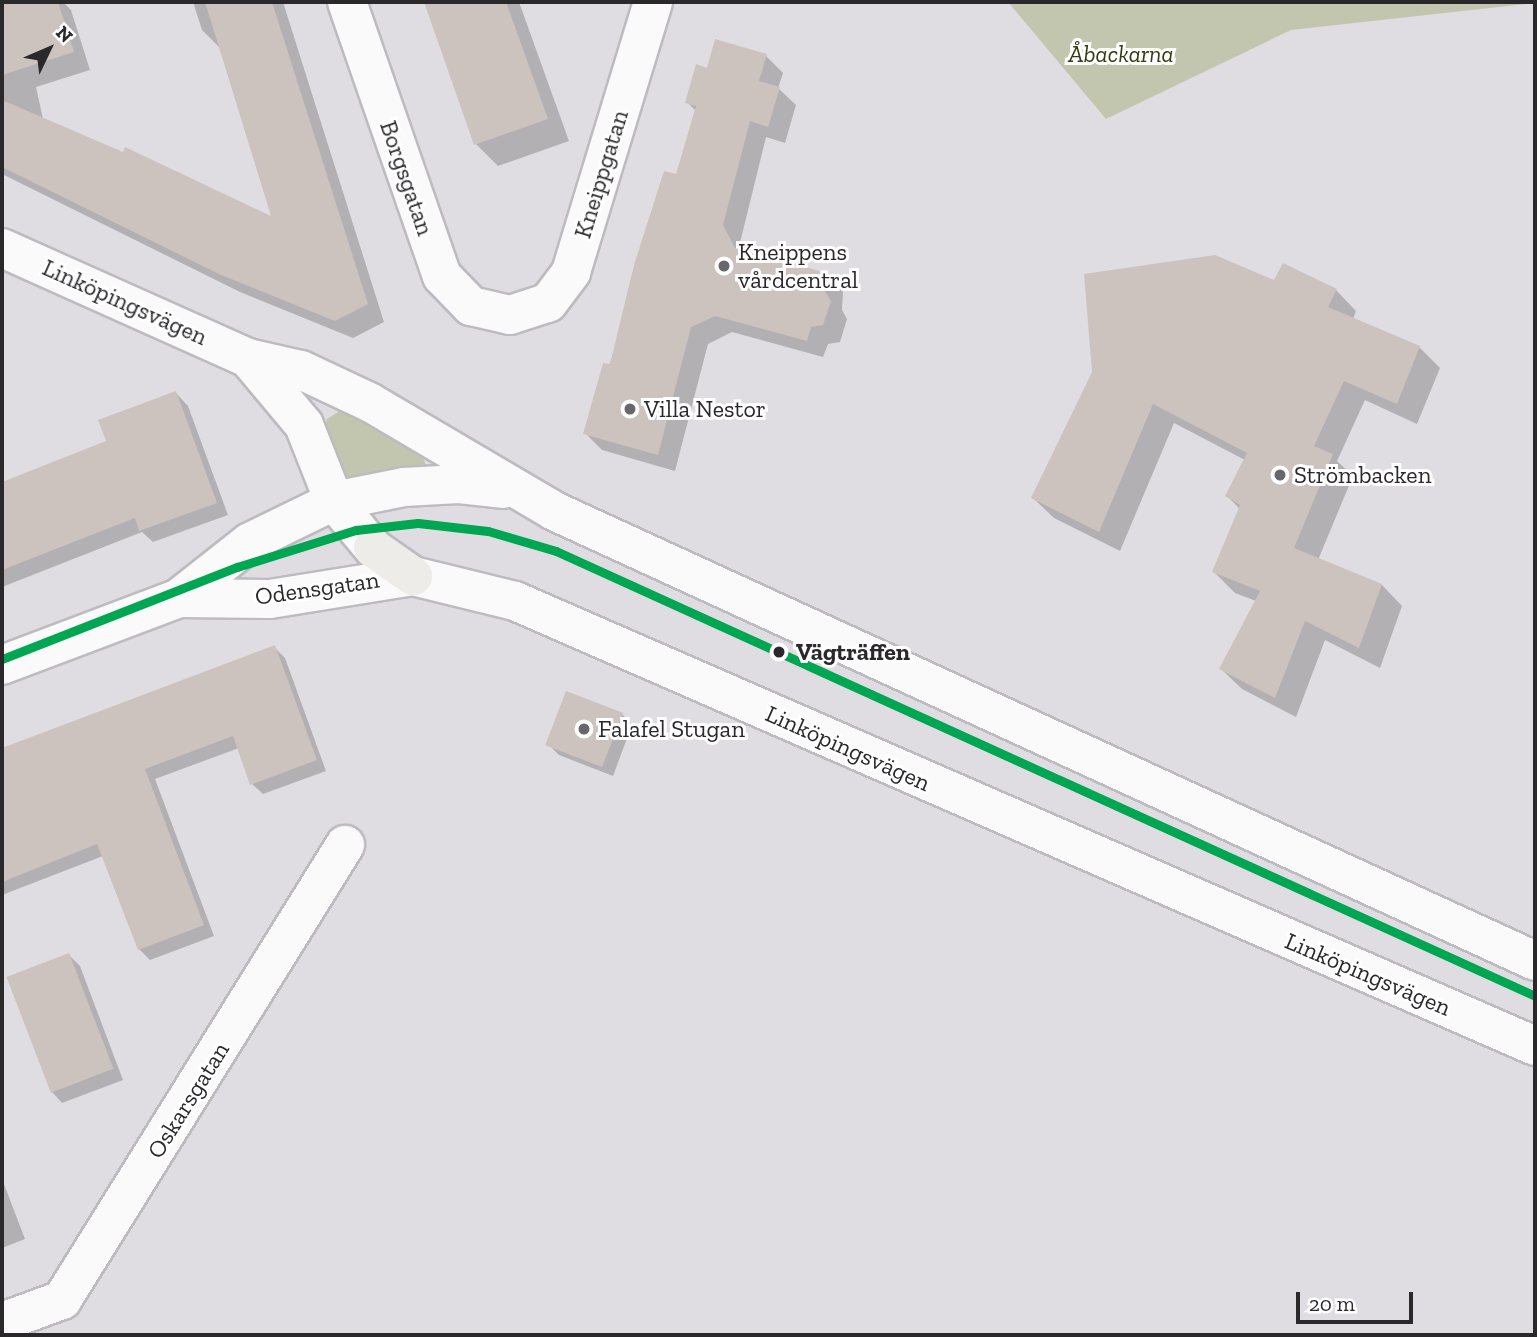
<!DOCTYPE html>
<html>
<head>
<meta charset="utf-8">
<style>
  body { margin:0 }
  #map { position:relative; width:1537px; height:1337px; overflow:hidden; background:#e0dde2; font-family:"Zilla Slab",serif }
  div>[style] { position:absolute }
  .green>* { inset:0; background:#c3c6ae }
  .shadow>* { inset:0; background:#0003 }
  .building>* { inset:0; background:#ccc2be; transform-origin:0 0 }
  .roads { filter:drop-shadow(2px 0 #bdbbbf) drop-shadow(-2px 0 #bdbbbf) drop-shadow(0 2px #bdbbbf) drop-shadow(0 -2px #bdbbbf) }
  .minor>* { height:38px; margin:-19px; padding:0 19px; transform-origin:19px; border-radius:19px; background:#fafafb }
  .tertiary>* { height:38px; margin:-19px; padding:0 19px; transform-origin:19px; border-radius:19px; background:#fafafb }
  .secondary>* { height:38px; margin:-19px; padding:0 19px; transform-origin:19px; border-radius:19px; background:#eeece9 }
  .tram-1>* { height:9px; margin:-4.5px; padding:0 4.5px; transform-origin:4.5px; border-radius:4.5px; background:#00a651 }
  .dots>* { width:19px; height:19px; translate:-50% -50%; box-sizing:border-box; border:4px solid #fff; border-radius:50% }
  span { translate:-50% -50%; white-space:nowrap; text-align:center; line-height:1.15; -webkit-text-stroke:6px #fff; paint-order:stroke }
  .park-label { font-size:24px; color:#363b11; font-style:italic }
  .street-label { font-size:24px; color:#2a282b }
  .poi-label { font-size:24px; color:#2a282b }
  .left { translate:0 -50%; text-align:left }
  .stop-label { font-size:24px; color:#2a282b; font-weight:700 }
  .frame { position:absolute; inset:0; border:4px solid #2a282b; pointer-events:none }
  .north { position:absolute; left:14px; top:14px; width:70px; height:70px; -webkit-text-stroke:5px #fff; paint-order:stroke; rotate:46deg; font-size:19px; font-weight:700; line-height:28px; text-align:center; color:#2a282b }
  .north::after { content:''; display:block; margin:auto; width:24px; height:32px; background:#2a282b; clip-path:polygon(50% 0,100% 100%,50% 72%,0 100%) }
  .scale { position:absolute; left:1296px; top:1292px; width:117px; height:32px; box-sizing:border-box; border:4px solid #2a282b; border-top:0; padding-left:9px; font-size:21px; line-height:24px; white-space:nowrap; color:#2a282b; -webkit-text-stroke:5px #fff; paint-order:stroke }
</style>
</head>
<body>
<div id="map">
  <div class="green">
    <i style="clip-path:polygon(1008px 2px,1535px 2px,1535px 3px,1291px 30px,1106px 119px)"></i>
    <i style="clip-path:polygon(343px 409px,421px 450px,427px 469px,345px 481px,325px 427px,327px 419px)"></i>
  </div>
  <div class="shadow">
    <i style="clip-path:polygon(18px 2px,63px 2px,71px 10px,90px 70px,36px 87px,43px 119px,274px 219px,220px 48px,202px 30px,193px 2px,283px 2px,384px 322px,353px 338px,240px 292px,2px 174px,2px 6px)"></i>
    <i style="clip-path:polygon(426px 2px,519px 2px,569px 141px,498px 166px,476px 144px)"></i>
    <i style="clip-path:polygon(766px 56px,783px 73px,778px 88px,796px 105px,785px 143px,766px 137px,740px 243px,744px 252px,826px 275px,843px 292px,842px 310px,847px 319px,840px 342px,828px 344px,823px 357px,732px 332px,708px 344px,675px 471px,602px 450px,585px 433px,677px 176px,697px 112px,687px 102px,708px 70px)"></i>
    <i style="clip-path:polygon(1274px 282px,1336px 290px,1356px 311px,1353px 319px,1419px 347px,1440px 368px,1417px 424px,1365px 400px,1337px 461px,1353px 476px,1318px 560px,1382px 585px,1402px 606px,1380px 668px,1325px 640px,1296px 717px,1242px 689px,1221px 669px,1256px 601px,1235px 593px,1214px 572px,1240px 509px,1227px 496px,1245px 460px,1174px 423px,1120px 551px,1054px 518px,1033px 498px)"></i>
    <i style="clip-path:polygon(176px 393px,188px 406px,228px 515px,153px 542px,142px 532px,2px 587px,2px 484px,108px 442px)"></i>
    <i style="clip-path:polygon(274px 647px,285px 658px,326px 771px,263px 794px,252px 784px,239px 748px,155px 779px,214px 936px,150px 960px,139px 949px,103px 856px,2px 895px,2px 749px)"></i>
    <i style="clip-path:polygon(622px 714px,632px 725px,613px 776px,559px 755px,548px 744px)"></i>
    <i style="clip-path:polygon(69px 955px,80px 966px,123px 1080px,62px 1103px,52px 1092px)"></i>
    <i style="clip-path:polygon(2px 1179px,25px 1239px,2px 1248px)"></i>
  </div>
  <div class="building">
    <i style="clip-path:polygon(2px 2px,58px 2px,74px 52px,2px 75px)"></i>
    <i style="clip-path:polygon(205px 2px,272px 2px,368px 304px,335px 321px,221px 275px,2px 167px,2px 100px,123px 152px,125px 147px,271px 216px)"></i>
    <i style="clip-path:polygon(424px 2px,506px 2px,548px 119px,474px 145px)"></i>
    <i style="clip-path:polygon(715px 39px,767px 54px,759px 81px,780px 87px,768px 127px,750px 121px,723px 225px,735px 248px,827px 273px,825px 291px,831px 301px,823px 325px,811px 327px,807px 341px,715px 316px,691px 327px,658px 455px,583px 434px,603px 363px,610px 364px,634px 265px,664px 171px,676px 174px,696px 106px,685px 103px,696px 64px,707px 68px)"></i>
    <i style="clip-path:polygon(1215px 255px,1274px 280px,1283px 263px,1337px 289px,1328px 307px,1420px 346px,1397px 404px,1344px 381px,1314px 446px,1333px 454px,1294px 548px,1382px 584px,1359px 648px,1305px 621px,1275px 698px,1219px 669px,1260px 591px,1212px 572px,1240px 505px,1225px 496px,1247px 453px,1153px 404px,1099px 532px,1031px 498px,1092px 372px,1084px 274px)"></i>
    <i style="clip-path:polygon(176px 391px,217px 503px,139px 531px,135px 518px,2px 570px,2px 482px,106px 441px,98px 420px)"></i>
    <i style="clip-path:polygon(275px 645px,317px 760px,250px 785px,233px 736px,145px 769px,204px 925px,138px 950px,97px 844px,2px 882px,2px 748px)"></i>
    <i style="left:566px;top:691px;width:61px;height:58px;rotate:21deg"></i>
    <i style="left:69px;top:953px;width:124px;height:67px;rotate:69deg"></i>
  </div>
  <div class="roads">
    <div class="minor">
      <i style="left:347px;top:2px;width:290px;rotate:70.9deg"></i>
      <i style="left:442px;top:276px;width:42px;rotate:46deg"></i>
      <i style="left:471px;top:306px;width:40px;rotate:13deg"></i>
      <i style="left:510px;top:315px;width:40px;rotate:-18deg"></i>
      <i style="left:548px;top:303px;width:39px;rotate:-53deg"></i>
      <i style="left:571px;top:272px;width:282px;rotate:-73.1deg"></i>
      <i style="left:2px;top:1322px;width:64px;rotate:-20.1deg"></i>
      <i style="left:62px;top:1300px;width:536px;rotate:-58.12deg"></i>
    </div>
    <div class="tertiary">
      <i style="left:2px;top:248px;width:269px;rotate:24.1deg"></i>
      <i style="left:248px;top:358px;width:54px;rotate:12.8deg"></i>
      <i style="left:301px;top:370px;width:77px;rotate:25.2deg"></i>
      <i style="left:371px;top:403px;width:212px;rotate:30.5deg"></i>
      <i style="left:554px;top:511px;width:1079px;rotate:24.64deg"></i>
      <i style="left:248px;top:358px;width:87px;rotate:50.1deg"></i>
      <i style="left:304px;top:425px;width:82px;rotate:68.5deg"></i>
      <i style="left:334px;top:501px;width:61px;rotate:50.3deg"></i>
      <i style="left:179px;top:598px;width:91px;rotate:0.6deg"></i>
      <i style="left:270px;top:599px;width:145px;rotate:-9.1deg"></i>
      <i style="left:413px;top:576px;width:105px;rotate:13.8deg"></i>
      <i style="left:515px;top:601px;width:1113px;rotate:23.57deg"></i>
      <i style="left:2px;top:665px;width:189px;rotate:-20.7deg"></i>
      <i style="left:179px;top:598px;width:90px;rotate:-38.3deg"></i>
      <i style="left:250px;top:542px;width:93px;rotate:-26deg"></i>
      <i style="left:334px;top:501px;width:71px;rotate:-11.3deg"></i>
      <i style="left:404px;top:487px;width:55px;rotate:-3.1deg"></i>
      <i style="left:459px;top:484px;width:44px;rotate:6.5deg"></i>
    </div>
    <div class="secondary">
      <i style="left:373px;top:548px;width:49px;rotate:35deg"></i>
    </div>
  </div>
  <div class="tram-1">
    <i style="left:2px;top:659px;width:252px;rotate:-21.4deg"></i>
    <i style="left:237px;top:567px;width:125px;rotate:-17.3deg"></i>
    <i style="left:356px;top:530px;width:62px;rotate:-6.4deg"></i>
    <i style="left:418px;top:523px;width:70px;rotate:6.5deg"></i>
    <i style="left:488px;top:531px;width:71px;rotate:16.4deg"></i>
    <i style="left:556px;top:551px;width:1075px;rotate:24.44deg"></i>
  </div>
  <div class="dots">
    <i style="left:724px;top:266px;background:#6a676b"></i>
    <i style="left:630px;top:409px;background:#6a676b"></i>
    <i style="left:1280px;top:475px;background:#6a676b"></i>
    <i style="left:779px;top:652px;background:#2a282b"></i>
    <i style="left:584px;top:729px;background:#6a676b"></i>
  </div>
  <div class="park-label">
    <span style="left:1121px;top:54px">Åbackarna</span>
  </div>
  <div class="street-label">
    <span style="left:601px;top:174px;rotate:-73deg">Kneippgatan</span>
    <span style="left:407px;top:178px;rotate:71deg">Borgsgatan</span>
    <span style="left:125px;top:302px;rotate:24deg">Linköpingsvägen</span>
    <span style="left:317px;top:588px;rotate:-8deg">Odensgatan</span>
    <span style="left:848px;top:748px;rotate:24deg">Linköpingsvägen</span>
    <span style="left:1368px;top:974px;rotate:23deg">Linköpingsvägen</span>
    <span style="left:188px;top:1100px;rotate:-58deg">Oskarsgatan</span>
  </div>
  <div class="poi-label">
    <span class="left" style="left:738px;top:266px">Kneippens<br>vårdcentral</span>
    <span class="left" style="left:644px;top:409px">Villa Nestor</span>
    <span class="left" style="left:1294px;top:475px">Strömbacken</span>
    <span class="left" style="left:598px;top:729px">Falafel Stugan</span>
  </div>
  <div class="stop-label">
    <span class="left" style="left:796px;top:652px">Vägträffen</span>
  </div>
  <div class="frame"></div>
  <div class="north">N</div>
  <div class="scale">20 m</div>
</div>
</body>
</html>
